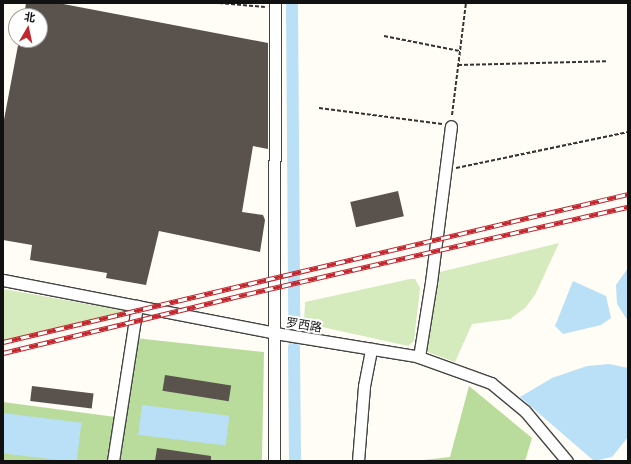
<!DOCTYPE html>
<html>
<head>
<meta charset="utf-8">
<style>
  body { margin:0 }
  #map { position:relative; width:631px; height:464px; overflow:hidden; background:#fffdf5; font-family:Lora,"Noto Sans SC",serif }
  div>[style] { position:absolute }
  .green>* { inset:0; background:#d5ebbd }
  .forest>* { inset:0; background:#b9dc9c }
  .water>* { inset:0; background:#b9e0f7; transform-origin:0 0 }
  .canal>* { height:12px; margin:-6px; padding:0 6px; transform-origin:6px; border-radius:6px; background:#b9e0f7 }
  .building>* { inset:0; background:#5a524d; transform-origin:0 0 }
  .path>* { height:2px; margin-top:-1px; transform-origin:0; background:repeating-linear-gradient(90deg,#333 0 4px,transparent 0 6px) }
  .roads { filter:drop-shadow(1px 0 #444) drop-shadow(-1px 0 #444) drop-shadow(0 1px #444) drop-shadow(0 -1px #444) }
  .minor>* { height:11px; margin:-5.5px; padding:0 5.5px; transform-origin:5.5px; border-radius:5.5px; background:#fff }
  .rail>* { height:4.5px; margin-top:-2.25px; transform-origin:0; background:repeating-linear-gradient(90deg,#fff 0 9px,#c4262e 0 18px); box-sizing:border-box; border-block:1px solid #c4262e }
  span { translate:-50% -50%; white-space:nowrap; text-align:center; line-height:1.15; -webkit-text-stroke:4px #fff; paint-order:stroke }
  .street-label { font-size:12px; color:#111 }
  .frame { position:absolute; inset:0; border:4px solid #111; pointer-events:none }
  .north { position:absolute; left:8px; top:8px; width:40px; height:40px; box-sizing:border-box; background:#fff; border:1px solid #a0a0a0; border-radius:50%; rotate:9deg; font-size:11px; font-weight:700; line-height:16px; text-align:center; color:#111 }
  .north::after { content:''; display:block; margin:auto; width:14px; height:18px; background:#c4262e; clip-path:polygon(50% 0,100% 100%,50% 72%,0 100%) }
</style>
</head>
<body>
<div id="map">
  <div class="green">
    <i style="clip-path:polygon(559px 243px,535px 295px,525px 308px,510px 319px,472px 324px,455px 362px,422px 350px,436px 273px)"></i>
    <i style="clip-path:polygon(410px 279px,415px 279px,420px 288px,414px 341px,408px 346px,304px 323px,305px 302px)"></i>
    <i style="clip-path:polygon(3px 289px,126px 311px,125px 316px,3px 344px)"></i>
  </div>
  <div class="forest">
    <i style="clip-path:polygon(135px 338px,264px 352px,262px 461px,3px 461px,3px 402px,123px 418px)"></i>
    <i style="clip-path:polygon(469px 386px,532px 438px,525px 461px,415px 461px,450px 457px)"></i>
  </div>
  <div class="water">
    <i style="clip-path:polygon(628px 268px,628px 321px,617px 304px,616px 285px)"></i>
    <i style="clip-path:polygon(573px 281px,606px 296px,611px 318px,601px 325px,563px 334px,555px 326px)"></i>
    <i style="clip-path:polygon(609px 364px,628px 368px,628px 437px,612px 457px,594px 461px,520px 397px,552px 378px,587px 366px)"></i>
    <i style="left:142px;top:405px;width:88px;height:30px;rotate:7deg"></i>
    <i style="left:3px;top:413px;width:79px;height:40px;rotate:7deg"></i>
  </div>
  <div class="canal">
    <i style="left:292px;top:3px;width:316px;rotate:89.6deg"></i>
    <i style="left:294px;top:347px;width:114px;rotate:89.5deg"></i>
  </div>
  <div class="building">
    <i style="clip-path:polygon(26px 3px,58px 3px,268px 43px,268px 149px,253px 146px,242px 212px,263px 215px,265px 220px,260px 252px,159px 231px,146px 285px,106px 278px,107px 273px,30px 260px,32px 245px,3px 240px,3px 125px,19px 40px,40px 40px,40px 16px,24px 16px)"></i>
    <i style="left:398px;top:191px;width:26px;height:49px;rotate:77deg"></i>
    <i style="left:165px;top:375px;width:67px;height:16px;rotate:9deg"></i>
    <i style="left:32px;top:386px;width:62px;height:15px;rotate:7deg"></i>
    <i style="clip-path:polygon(157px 448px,211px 456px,211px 461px,155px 461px)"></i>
  </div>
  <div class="path">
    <i style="left:219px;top:3px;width:46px;rotate:5deg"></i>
    <i style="left:384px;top:36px;width:77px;rotate:11.2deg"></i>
    <i style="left:458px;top:65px;width:148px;rotate:-1.5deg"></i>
    <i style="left:319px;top:108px;width:124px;rotate:7.4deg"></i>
    <i style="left:452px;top:115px;width:113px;rotate:-82.9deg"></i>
    <i style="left:456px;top:168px;width:176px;rotate:-11.8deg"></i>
  </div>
  <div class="roads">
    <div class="minor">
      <i style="left:3px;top:280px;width:277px;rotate:11deg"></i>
      <i style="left:275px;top:333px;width:143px;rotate:9.3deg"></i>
      <i style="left:416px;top:356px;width:80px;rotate:19.8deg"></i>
      <i style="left:491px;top:383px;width:44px;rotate:39.5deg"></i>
      <i style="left:525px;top:411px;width:65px;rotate:50deg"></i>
      <i style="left:419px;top:357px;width:76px;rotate:-80.9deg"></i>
      <i style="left:431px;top:282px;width:157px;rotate:-82.7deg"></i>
      <i style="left:113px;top:461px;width:157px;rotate:-81.2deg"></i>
      <i style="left:274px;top:461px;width:458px;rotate:-89.9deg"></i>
      <i style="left:358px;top:461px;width:75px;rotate:-85.4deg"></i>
      <i style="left:364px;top:386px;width:38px;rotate:-79deg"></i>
    </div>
  </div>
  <div class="rail">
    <i style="left:3px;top:342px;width:642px;rotate:-13.32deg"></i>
    <i style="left:3px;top:353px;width:251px;rotate:-13.6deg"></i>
    <i style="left:247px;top:294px;width:391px;rotate:-12.9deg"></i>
  </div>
  <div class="street-label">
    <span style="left:304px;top:325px;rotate:9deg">罗西路</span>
  </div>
  <div class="frame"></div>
  <div class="north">北</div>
</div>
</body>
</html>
